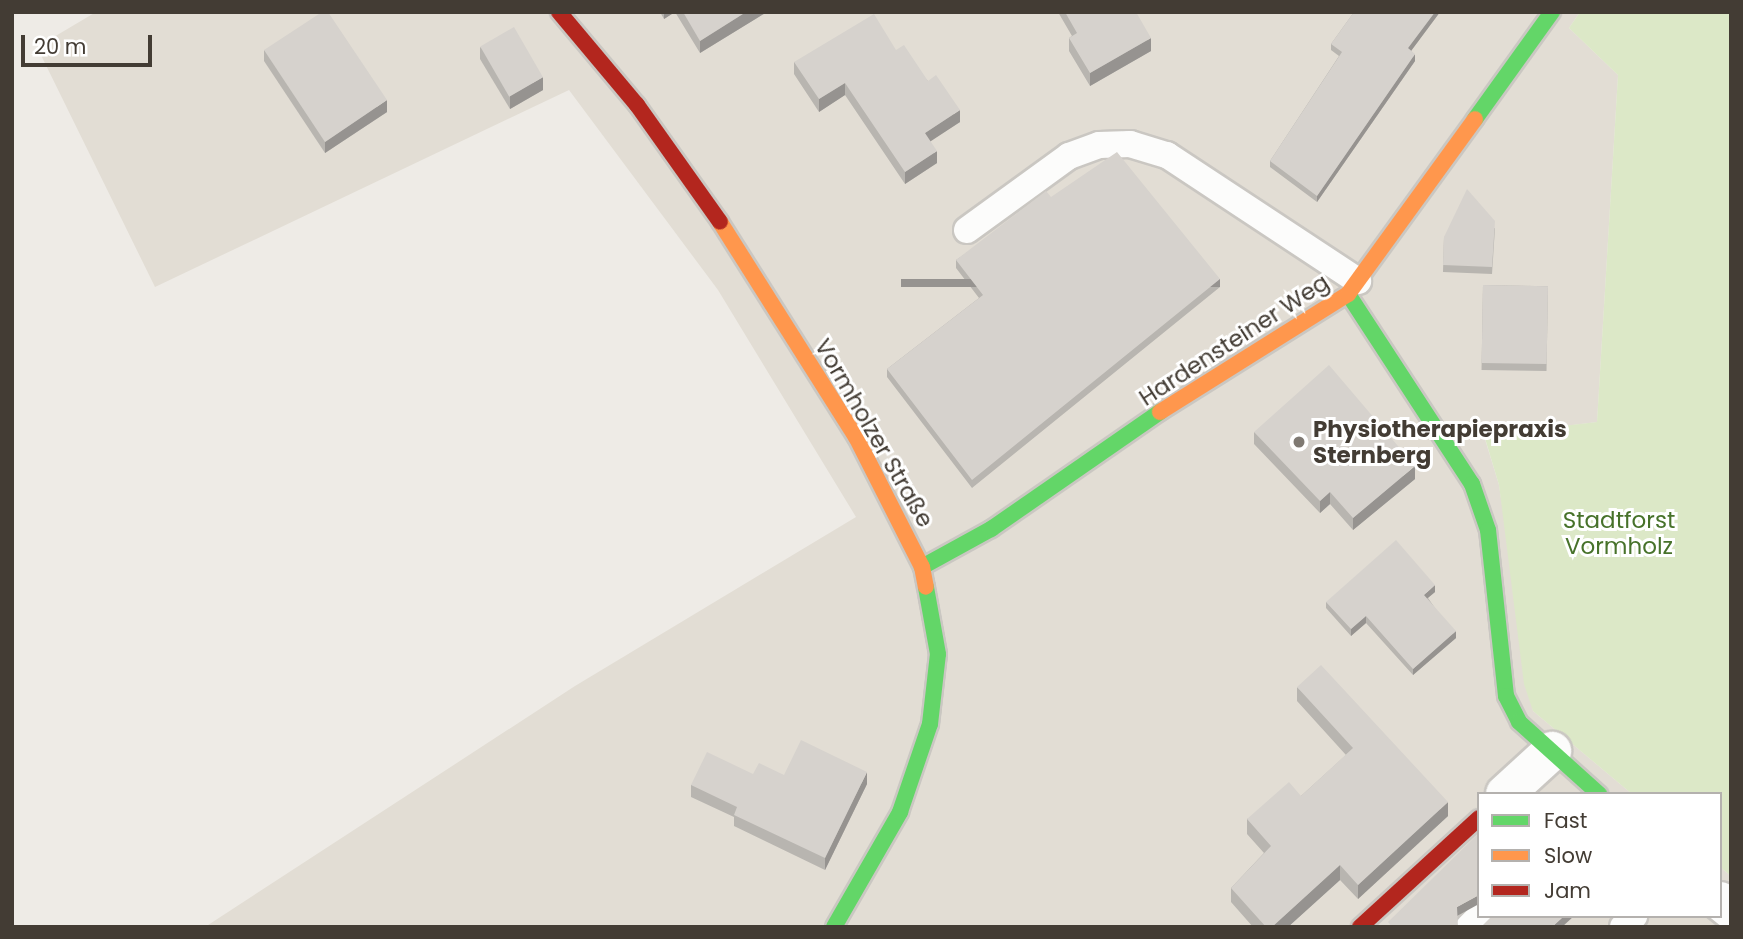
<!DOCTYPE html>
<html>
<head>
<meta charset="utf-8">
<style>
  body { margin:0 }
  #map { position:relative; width:1743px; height:939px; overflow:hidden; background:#eeebe6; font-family:Poppins,sans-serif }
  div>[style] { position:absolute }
  .residential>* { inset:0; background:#e2ddd4 }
  .green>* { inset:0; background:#dce8c7 }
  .roads { filter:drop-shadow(2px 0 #cac7c2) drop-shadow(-2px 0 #cac7c2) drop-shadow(0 2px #cac7c2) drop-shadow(0 -2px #cac7c2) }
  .lane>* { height:26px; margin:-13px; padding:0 13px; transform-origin:13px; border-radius:13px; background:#fcfcfb }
  .street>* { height:38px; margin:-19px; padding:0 19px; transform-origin:19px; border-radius:19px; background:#fcfcfb }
  .fast>* { height:16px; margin:-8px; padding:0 8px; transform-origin:8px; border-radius:8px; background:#63d668 }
  .slow>* { height:16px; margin:-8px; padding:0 8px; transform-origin:8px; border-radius:8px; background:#ff974d }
  .jam>* { height:16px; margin:-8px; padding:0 8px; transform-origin:8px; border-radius:8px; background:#b3261e }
  .wall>* { inset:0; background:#b8b5b0; transform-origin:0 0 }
  .shaded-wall>* { inset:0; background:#969390; transform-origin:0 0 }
  .building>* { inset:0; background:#d6d2cd; transform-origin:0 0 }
  .dots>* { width:19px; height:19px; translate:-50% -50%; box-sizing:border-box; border:4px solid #fff; border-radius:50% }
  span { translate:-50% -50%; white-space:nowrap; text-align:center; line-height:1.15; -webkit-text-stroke:6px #fff; paint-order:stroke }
  .street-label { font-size:23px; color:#433c34 }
  .poi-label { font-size:23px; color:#433c34; font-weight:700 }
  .left { translate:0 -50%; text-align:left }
  .park-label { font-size:23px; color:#47722a }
  .frame { position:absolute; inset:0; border:14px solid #433c34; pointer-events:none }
  .legend { position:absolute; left:1477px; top:792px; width:245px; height:126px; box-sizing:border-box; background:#fff; border:2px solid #b4b1ae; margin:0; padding:9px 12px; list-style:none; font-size:21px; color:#433c34 }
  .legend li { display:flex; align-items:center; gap:14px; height:35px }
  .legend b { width:35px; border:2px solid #b4b1ae }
  .scale { position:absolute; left:21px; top:35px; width:131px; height:32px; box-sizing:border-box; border:4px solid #433c34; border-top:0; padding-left:9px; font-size:21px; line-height:24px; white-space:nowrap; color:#433c34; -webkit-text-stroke:5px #fff; paint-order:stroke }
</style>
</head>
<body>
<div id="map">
  <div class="residential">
    <i style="clip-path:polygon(96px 12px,1580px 12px,1569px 28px,1618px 75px,1597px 422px,1484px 436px,1499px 485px,1533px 711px,1632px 794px,1479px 794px,1479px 916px,1720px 916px,1720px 867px,1731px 876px,1731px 927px,205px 927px,575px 686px,856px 517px,718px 290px,569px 90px,155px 287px,37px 47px)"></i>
  </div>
  <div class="green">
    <i style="clip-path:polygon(1580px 12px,1731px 12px,1731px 876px,1720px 867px,1720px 794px,1632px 794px,1533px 711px,1524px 684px,1499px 485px,1484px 435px,1597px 422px,1618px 75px,1569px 28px)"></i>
  </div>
  <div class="roads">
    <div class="lane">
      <i style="left:967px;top:230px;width:126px;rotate:-36deg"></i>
      <i style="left:1069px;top:156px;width:32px;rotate:-20deg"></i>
      <i style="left:1099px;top:145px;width:31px;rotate:-2deg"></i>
      <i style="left:1130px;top:144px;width:39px;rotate:17deg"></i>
      <i style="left:1167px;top:155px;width:229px;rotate:33.4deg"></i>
      <i style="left:1469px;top:927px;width:16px;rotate:-45deg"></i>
      <i style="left:1623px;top:927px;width:16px;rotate:-45deg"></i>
    </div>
    <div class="street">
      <i style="left:1505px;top:794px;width:64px;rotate:-42.5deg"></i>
      <i style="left:1720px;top:901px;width:14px;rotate:39deg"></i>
    </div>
    <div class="fast">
      <i style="left:1475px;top:119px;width:132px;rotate:-54.3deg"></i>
      <i style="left:1348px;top:294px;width:227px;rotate:56.9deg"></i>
      <i style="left:1472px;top:484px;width:49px;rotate:70.8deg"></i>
      <i style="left:1488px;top:530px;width:167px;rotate:83.8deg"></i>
      <i style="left:1506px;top:696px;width:29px;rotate:63deg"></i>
      <i style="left:1519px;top:722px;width:108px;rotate:42deg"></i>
      <i style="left:922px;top:567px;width:79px;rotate:-28.8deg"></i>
      <i style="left:991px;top:529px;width:206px;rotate:-34.7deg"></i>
      <i style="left:834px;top:927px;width:133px;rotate:-60.1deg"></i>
      <i style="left:900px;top:812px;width:93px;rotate:-71.2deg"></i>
      <i style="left:930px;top:724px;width:70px;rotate:-83.5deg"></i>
      <i style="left:938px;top:654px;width:68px;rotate:-100.2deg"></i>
    </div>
    <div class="slow">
      <i style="left:720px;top:222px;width:254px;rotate:57.7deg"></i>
      <i style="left:856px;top:437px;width:146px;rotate:63.1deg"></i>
      <i style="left:922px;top:567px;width:20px;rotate:79deg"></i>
      <i style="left:1160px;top:412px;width:222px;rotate:-32.1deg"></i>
      <i style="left:1348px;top:294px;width:216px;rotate:-54deg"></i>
    </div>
    <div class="jam">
      <i style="left:559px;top:12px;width:121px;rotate:50deg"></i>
      <i style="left:637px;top:105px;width:143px;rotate:54.6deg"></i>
      <i style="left:1360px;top:927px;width:161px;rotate:-42.5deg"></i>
    </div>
  </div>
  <div class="wall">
    <i style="clip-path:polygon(660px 12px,767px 12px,700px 53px,675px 12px,664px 19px)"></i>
    <i style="clip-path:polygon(1058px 12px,1136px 12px,1151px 51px,1090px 86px,1069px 51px,1069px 38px,1072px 36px)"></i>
    <i style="clip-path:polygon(1354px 12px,1440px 12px,1411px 51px,1415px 61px,1317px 202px,1270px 167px,1270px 161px,1339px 56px,1331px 50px,1331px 44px)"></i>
    <i style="clip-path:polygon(480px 47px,543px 90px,510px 109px,480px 59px)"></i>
    <i style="clip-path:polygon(264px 50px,387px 112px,325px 153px,264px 61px)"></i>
    <i style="clip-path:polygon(896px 50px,928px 81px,960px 122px,930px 141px,937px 163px,905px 184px,845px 95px,819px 112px,794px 74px,794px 62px)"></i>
    <i style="clip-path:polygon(1051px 197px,1220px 287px,972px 488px,887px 377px,887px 369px,979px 298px,956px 268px,956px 260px)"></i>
    <i style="clip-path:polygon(1495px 228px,1492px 274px,1443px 272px,1444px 237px)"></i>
    <i style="left:1483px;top:285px;width:65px;height:85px;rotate:1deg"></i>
    <i style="clip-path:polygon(1254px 432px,1415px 479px,1353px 530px,1330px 504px,1320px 513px,1254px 444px)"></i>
    <i style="clip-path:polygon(1435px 592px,1428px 598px,1456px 638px,1413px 675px,1366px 623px,1351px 636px,1326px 608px,1326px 602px)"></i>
    <i style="clip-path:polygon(1297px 687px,1448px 816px,1358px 899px,1340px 880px,1288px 927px,1253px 927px,1231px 902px,1231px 888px,1264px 853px,1247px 834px,1247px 819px,1301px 796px,1346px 755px,1297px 701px)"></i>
    <i style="clip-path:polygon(753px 774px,784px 775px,867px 784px,825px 870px,734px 826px,734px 817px,691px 797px,691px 785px)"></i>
  </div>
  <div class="shaded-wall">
    <i style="clip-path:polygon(664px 12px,675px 12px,664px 19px)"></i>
    <i style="clip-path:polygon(746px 12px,767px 12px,700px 53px,700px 41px)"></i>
    <i style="clip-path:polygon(1435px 12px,1440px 12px,1408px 55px,1408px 48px)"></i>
    <i style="clip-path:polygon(1151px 38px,1151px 51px,1090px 86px,1090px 73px)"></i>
    <i style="clip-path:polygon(1415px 54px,1415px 61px,1317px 202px,1317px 196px)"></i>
    <i style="clip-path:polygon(543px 77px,543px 90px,510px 109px,510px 96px)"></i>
    <i style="clip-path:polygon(845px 83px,845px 95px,819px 112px,819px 99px)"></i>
    <i style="clip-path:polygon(387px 100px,387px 112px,325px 153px,325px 142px)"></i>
    <i style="clip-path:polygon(960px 110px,960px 122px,925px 145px,925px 133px)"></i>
    <i style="clip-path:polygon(937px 151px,937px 163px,905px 184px,905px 172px)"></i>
    <i style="left:1220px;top:279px;width:8px;height:319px;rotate:90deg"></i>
    <i style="clip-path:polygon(1415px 466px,1415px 479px,1353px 530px,1353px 518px)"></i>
    <i style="clip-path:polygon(1330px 492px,1330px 504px,1320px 513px,1320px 501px)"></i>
    <i style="clip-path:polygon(1435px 585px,1435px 592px,1424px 601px,1424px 595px)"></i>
    <i style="clip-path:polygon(1366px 616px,1366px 623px,1351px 636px,1351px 629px)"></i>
    <i style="clip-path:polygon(1456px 631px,1456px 638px,1413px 675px,1413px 669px)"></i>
    <i style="clip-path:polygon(867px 772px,867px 784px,825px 870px,825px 858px)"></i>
    <i style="clip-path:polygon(1448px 802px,1448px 816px,1358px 899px,1358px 885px)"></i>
    <i style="clip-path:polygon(1340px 865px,1340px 880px,1288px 927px,1272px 927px)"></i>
    <i style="clip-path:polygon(1479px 895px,1479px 904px,1457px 916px,1457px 907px)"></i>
    <i style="clip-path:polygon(1564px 916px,1574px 916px,1562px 927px,1552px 927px)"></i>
  </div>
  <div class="building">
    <i style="clip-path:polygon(322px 12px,328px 12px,387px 100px,325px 142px,264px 50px)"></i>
    <i style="clip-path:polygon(683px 12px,746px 12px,700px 41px)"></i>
    <i style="clip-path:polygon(1065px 12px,1136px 12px,1151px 38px,1090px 73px,1069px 38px,1077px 33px)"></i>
    <i style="clip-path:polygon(1354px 12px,1435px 12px,1408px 48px,1415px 54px,1317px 196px,1270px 161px,1342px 52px,1331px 44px)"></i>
    <i style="clip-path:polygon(874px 14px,896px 50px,904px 45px,928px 81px,936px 75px,960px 110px,925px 133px,937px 151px,905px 172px,845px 83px,819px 99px,794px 62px)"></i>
    <i style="left:514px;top:27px;width:58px;height:39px;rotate:60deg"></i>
    <i style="clip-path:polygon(1117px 152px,1220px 279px,972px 480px,887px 369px,983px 295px,956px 260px,1046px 191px,1051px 197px)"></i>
    <i style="clip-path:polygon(1467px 189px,1495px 221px,1492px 267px,1443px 265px,1444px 237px)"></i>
    <i style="left:1483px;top:285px;width:65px;height:78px;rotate:1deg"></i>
    <i style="clip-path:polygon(1329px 365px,1415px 466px,1353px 518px,1330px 492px,1320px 501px,1254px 432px)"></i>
    <i style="clip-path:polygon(1396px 540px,1435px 585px,1424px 595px,1456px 631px,1413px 669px,1366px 616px,1351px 629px,1326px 602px)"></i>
    <i style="clip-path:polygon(1321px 665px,1448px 802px,1358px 885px,1340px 865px,1272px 927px,1266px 927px,1231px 888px,1271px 846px,1247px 819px,1289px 782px,1301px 796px,1353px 748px,1297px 687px)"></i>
    <i style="clip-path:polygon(801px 740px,867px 772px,825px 858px,734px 815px,737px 807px,691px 785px,707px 752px,753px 774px,759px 763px,784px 775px)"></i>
    <i style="clip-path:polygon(1479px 833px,1479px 895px,1457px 907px,1458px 927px,1392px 927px,1388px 922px)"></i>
    <i style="clip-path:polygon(1492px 916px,1564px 916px,1552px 927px,1481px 927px)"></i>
  </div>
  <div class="dots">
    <i style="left:1299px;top:442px;background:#7f7972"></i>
  </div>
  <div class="street-label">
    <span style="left:1234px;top:340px;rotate:-33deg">Hardensteiner Weg</span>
    <span style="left:874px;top:433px;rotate:60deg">Vormholzer Straße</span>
  </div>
  <div class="poi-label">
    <span class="left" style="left:1313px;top:442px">Physiotherapiepraxis<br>Sternberg</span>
  </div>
  <div class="park-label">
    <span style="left:1619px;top:533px">Stadtforst<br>Vormholz</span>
  </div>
  <div class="frame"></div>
  <ul class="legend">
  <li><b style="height:9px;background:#63d668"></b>Fast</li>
  <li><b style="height:9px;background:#ff974d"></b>Slow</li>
  <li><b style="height:9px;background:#b3261e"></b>Jam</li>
  </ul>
  <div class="scale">20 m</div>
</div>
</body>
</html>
